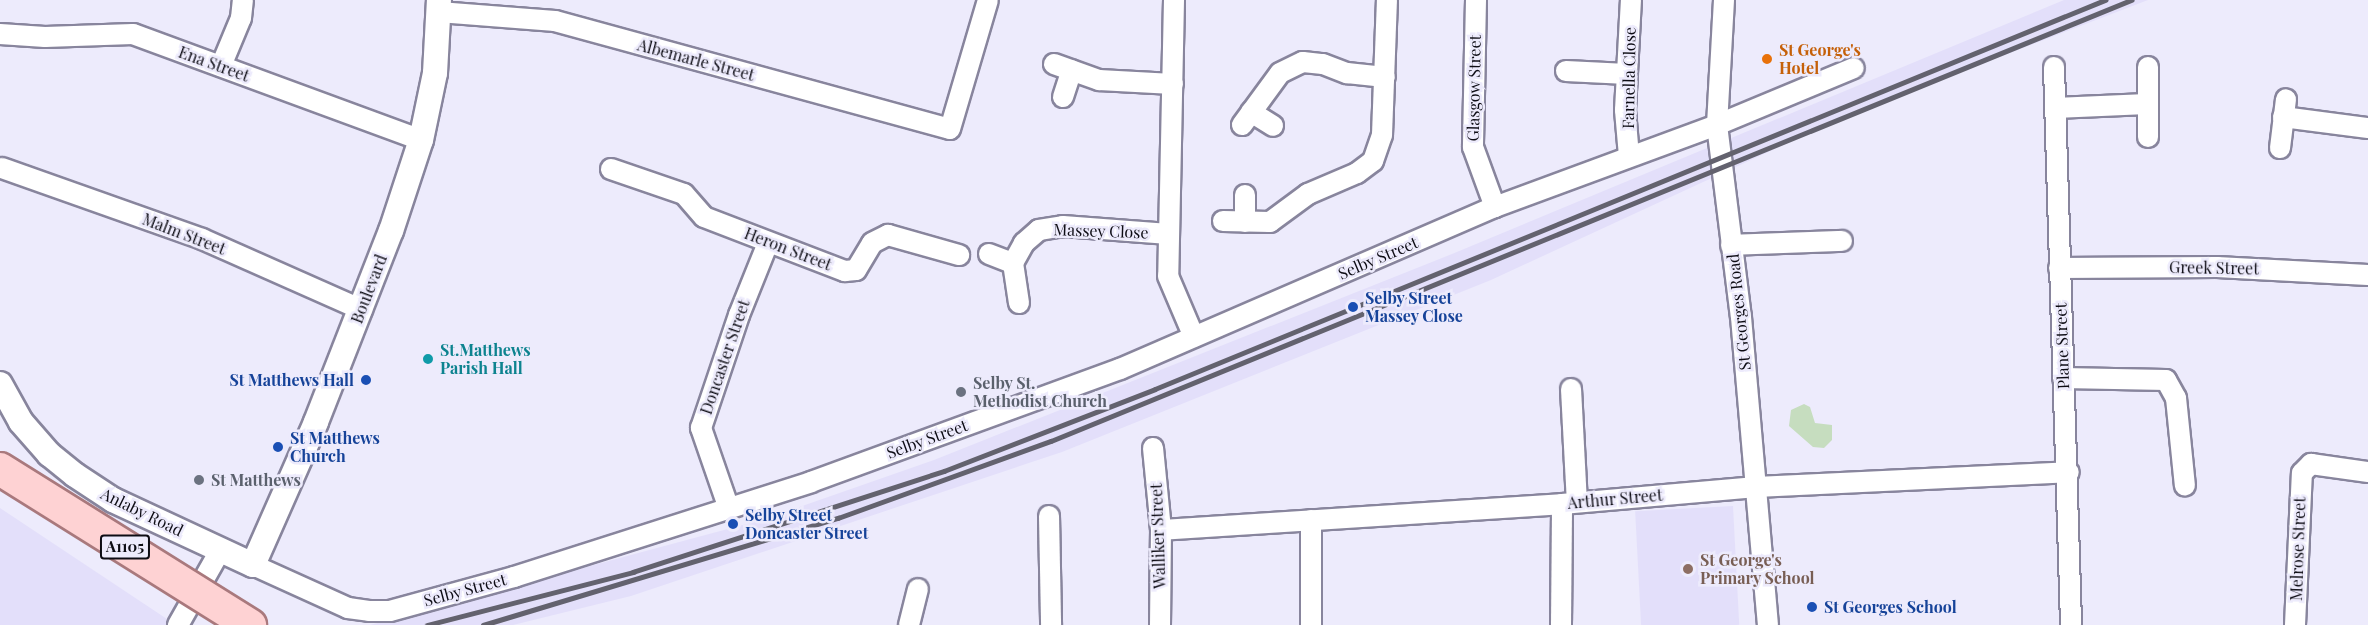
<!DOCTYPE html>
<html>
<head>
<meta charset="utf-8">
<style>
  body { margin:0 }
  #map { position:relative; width:2368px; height:625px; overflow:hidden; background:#edebfc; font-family:"Playfair Display",serif }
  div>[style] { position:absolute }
  .built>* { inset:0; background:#e3dffa; transform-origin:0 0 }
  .green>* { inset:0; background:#c6ddbf }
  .roads { filter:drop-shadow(2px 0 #88859d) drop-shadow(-2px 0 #88859d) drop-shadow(0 2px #88859d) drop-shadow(0 -2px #88859d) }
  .minor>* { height:20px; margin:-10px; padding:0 10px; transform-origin:10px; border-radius:10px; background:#fff }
  .tertiary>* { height:24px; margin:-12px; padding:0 12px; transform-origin:12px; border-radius:12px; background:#fff }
  .rail>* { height:4.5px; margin:-2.25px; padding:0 2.25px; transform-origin:2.25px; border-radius:2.25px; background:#63626e }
  .bridges { filter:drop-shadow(2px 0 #a9797d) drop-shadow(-2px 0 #a9797d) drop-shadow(0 2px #a9797d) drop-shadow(0 -2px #a9797d) }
  .primary-bridge>* { height:32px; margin:-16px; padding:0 16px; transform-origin:16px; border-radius:16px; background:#fed2d3 }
  .dots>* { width:16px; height:16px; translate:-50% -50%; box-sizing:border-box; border:3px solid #edebfc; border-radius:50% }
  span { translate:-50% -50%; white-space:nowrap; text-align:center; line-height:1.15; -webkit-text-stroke:5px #edebfc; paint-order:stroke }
  .shield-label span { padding:2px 4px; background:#edebfc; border:2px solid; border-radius:4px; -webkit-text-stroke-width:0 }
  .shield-label { font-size:15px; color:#0d0c14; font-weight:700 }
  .food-label { font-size:16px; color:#c56008; font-weight:700 }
  .left { translate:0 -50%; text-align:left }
  .street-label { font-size:16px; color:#0d0c14 }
  .transit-label { font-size:16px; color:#164399; font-weight:700 }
  .right { translate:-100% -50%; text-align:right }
  .culture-label { font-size:16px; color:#0d838f; font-weight:700 }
  .worship-label { font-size:16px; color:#5b616d; font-weight:700 }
  .education-label { font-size:16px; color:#785e54; font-weight:700 }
</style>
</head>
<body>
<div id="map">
  <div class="built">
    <i style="clip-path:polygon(2064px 0,2148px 0,1848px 115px,1491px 280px,1062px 452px,631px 596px,513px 625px,370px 625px,765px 519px,934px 460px,1452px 254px)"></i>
    <i style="left:1733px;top:506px;width:119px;height:98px;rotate:87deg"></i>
    <i style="clip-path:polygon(0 508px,176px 625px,0 625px)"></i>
  </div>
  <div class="green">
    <i style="clip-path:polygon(1804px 404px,1810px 407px,1815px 423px,1832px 425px,1832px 440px,1824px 448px,1813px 447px,1789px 426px,1791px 410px)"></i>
  </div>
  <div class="roads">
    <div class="minor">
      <i style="left:1174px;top:0;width:276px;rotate:91.2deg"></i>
      <i style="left:1168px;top:276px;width:66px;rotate:66.9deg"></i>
      <i style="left:1476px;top:0;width:147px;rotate:91.2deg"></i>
      <i style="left:1473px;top:147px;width:64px;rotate:69.9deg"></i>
      <i style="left:1724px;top:0;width:125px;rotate:93.2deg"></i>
      <i style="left:1717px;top:125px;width:193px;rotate:82.9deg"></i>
      <i style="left:1741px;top:317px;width:309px;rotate:85deg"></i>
      <i style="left:439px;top:12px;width:116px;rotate:4.4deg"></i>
      <i style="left:555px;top:21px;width:409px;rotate:15.3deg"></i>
      <i style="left:950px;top:129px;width:134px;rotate:-73.6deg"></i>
      <i style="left:0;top:34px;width:45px;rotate:3.8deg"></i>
      <i style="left:45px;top:37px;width:88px;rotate:-2deg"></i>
      <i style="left:133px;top:34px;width:307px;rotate:20.2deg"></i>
      <i style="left:1054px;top:64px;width:48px;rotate:19.6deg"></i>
      <i style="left:1099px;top:80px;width:74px;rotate:3.1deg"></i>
      <i style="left:221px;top:66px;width:52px;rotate:-67.4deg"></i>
      <i style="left:241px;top:18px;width:18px;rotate:-84deg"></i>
      <i style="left:2054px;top:67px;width:558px;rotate:88.25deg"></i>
      <i style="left:2148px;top:67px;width:70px;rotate:90deg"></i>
      <i style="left:1566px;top:71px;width:61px;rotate:2.8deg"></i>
      <i style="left:1063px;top:97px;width:28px;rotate:-72deg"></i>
      <i style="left:2055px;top:108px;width:92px;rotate:-2.5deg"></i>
      <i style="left:1251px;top:112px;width:26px;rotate:32deg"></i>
      <i style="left:2283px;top:117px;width:86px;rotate:7.4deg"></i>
      <i style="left:1242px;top:125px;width:64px;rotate:-53.8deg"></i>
      <i style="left:1280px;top:73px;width:25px;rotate:-26deg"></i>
      <i style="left:1303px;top:62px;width:20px;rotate:6deg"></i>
      <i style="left:1323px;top:64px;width:26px;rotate:21deg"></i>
      <i style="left:1347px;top:73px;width:38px;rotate:6deg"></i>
      <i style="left:2280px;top:148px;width:49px;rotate:-83deg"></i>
      <i style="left:1629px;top:156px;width:46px;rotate:-95deg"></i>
      <i style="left:1625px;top:110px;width:110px;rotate:-86.9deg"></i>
      <i style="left:2px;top:168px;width:212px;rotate:19.5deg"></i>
      <i style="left:202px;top:239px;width:175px;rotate:23.9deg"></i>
      <i style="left:611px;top:169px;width:77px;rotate:18.9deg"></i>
      <i style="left:684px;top:194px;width:30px;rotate:49deg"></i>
      <i style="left:704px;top:217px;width:151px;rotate:21deg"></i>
      <i style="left:845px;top:271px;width:11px;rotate:-5deg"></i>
      <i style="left:856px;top:270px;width:31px;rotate:-59deg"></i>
      <i style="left:872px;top:243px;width:18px;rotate:-27deg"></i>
      <i style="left:888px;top:235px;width:74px;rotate:15.7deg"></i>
      <i style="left:1223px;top:221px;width:47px;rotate:1.2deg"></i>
      <i style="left:1270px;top:222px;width:47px;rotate:-36.4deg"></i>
      <i style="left:1308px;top:194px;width:53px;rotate:-23.2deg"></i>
      <i style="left:1357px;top:173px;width:20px;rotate:-37deg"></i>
      <i style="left:1373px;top:161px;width:28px;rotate:-71deg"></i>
      <i style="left:1382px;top:135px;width:135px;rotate:-87.9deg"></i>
      <i style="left:1245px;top:222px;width:27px;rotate:-90deg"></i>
      <i style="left:1731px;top:245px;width:111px;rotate:-2.1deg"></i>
      <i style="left:989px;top:254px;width:26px;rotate:21deg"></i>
      <i style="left:2059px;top:268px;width:158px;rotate:-0.4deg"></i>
      <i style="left:2217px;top:267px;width:151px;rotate:3deg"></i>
      <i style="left:1019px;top:303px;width:40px;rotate:-98.5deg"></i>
      <i style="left:1013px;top:263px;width:23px;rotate:-61deg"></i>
      <i style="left:1024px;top:243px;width:20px;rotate:-41deg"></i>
      <i style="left:1039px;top:230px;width:24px;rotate:-9deg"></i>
      <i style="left:1063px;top:226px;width:106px;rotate:4.3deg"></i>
      <i style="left:2063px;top:378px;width:103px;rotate:1.1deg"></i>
      <i style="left:2166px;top:380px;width:21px;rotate:61deg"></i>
      <i style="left:2176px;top:398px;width:88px;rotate:84.2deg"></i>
      <i style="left:1571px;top:389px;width:113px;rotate:87deg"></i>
      <i style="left:1153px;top:448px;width:82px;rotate:84.4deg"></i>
      <i style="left:1161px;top:530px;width:95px;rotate:90.6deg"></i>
      <i style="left:728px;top:506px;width:83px;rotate:-109.1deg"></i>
      <i style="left:701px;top:428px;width:119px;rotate:-71.4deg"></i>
      <i style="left:739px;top:315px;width:78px;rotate:-68.1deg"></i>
      <i style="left:1049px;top:516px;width:109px;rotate:88.9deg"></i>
      <i style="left:1161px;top:530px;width:402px;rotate:-3.7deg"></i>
      <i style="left:1562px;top:504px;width:195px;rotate:-5deg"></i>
      <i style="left:1756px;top:487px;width:313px;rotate:-2.7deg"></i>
      <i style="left:253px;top:565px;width:104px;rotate:24.4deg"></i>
      <i style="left:348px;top:608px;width:21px;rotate:8deg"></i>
      <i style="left:369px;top:611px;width:21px"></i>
      <i style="left:390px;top:611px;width:129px;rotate:-15.3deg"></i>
      <i style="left:514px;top:577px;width:312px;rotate:-17.7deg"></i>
      <i style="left:811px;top:482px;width:329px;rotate:-20.1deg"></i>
      <i style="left:1120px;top:369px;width:408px;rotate:-23.4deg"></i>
      <i style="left:1495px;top:207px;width:237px;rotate:-20.3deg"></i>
      <i style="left:1717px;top:125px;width:148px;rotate:-22.6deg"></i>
      <i style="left:178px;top:625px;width:87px;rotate:-60.5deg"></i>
      <i style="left:909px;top:625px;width:37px;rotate:-76deg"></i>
      <i style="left:1311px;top:625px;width:105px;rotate:-90deg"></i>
      <i style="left:1561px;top:625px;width:121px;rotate:-89.5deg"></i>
      <i style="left:2295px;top:625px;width:152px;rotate:-87.4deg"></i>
      <i style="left:2302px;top:473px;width:13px;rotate:-45deg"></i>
      <i style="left:2311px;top:464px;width:58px;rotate:8deg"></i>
    </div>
    <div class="tertiary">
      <i style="left:0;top:384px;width:43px;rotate:61.1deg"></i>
      <i style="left:21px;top:422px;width:43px;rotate:48.8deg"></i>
      <i style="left:49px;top:454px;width:33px;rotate:39deg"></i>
      <i style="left:75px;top:475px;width:45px;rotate:33.3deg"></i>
      <i style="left:113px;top:500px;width:154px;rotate:24.9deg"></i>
      <i style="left:253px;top:565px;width:156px;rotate:-66.2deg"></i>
      <i style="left:316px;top:422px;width:205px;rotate:-68.6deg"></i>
      <i style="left:391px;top:231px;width:96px;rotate:-71.8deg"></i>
      <i style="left:421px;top:140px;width:68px;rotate:-78.2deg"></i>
      <i style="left:435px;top:73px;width:73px;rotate:-86.9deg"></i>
    </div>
  </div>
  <div class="rail">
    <i style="left:427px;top:625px;width:213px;rotate:-14.4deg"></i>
    <i style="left:633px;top:572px;width:327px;rotate:-18deg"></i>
    <i style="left:944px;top:471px;width:226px;rotate:-21.2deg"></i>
    <i style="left:1155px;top:389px;width:1027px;rotate:-22.27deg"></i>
    <i style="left:483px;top:625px;width:371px;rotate:-16.8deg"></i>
    <i style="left:838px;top:518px;width:226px;rotate:-19.9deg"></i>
    <i style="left:1051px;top:441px;width:1167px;rotate:-22.21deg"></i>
  </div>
  <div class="bridges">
    <div class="primary-bridge">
      <i style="left:0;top:469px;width:295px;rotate:32deg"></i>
    </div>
  </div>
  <div class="dots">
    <i style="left:1767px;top:59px;background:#e8710a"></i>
    <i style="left:1353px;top:307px;background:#1a4fb4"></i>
    <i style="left:428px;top:359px;background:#0f9aa8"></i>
    <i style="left:366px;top:380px;background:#1a4fb4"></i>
    <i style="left:961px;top:392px;background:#6b7280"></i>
    <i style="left:278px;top:447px;background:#1a4fb4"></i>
    <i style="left:199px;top:480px;background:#6b7280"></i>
    <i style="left:733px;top:524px;background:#1a4fb4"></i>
    <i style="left:1688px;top:569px;background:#8d6e63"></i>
    <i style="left:1812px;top:607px;background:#1a4fb4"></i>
  </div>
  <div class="shield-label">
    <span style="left:125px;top:547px">A1105</span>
  </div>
  <div class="food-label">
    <span class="left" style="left:1779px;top:59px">St George's<br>Hotel</span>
  </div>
  <div class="street-label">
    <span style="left:696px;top:60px;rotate:15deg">Albemarle Street</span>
    <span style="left:214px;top:64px;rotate:20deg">Ena Street</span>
    <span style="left:1629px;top:78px;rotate:-89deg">Farnella Close</span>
    <span style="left:1474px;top:88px;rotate:-89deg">Glasgow Street</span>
    <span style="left:1101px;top:231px;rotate:2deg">Massey Close</span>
    <span style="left:184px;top:234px;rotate:21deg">Malm Street</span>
    <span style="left:788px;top:249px;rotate:21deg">Heron Street</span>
    <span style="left:1378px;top:258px;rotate:-23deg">Selby Street</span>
    <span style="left:2214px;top:268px;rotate:1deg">Greek Street</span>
    <span style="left:369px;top:289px;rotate:-69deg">Boulevard</span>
    <span style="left:1739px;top:312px;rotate:-96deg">St Georges Road</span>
    <span style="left:2062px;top:346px;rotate:-92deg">Plane Street</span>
    <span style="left:725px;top:357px;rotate:-71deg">Doncaster Street</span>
    <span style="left:927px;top:439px;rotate:-20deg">Selby Street</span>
    <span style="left:1615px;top:499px;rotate:-5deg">Arthur Street</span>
    <span style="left:142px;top:512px;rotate:26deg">Anlaby Road</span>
    <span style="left:1158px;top:536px;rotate:-92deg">Walliker Street</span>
    <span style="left:2298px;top:549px;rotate:-88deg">Melrose Street</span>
    <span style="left:465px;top:590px;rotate:-15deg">Selby Street</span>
  </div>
  <div class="transit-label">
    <span class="left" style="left:1365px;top:307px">Selby Street<br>Massey Close</span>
    <span class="right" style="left:354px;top:380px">St Matthews Hall</span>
    <span class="left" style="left:290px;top:447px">St Matthews<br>Church</span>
    <span class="left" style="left:745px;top:524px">Selby Street<br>Doncaster Street</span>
    <span class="left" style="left:1824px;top:607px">St Georges School</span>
  </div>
  <div class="culture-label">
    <span class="left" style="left:440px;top:359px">St.Matthews<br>Parish Hall</span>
  </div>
  <div class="worship-label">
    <span class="left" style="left:973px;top:392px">Selby St.<br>Methodist Church</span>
    <span class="left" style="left:211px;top:480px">St Matthews</span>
  </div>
  <div class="education-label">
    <span class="left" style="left:1700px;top:569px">St George's<br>Primary School</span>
  </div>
</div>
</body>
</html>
